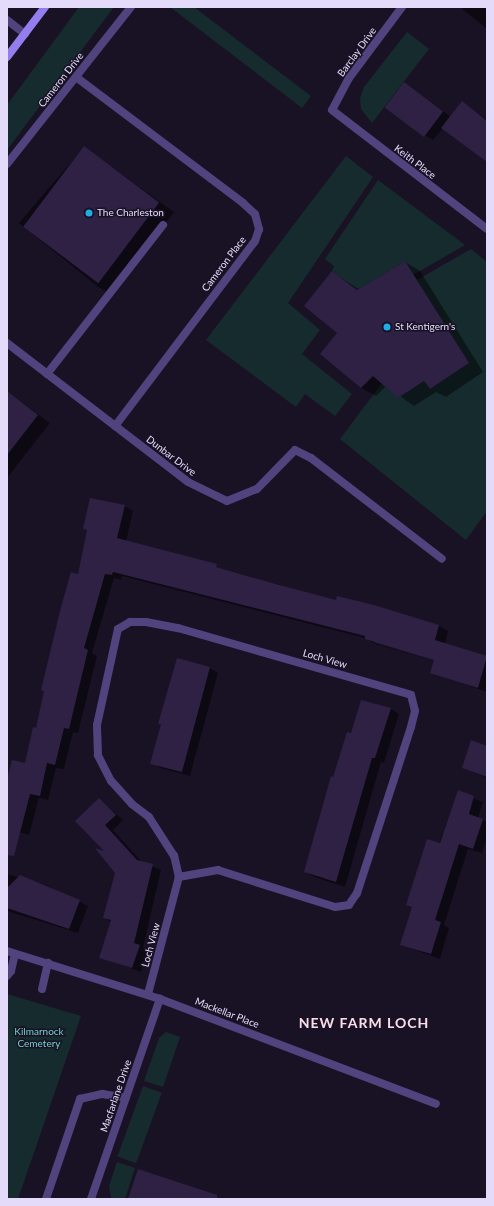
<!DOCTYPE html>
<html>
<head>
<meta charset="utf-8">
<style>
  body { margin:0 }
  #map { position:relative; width:494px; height:1206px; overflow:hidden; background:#191225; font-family:Lato,sans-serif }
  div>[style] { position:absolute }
  .green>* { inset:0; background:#162b2e; transform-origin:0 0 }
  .shadow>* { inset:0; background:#0007 }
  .building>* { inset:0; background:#2e2144; transform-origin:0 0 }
  .lane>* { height:8px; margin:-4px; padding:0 4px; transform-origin:4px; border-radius:4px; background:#50437e }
  .street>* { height:8px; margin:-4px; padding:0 4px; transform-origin:4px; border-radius:4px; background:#50437e }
  .secondary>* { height:8px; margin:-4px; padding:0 4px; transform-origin:4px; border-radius:4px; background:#947def }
  .dots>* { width:11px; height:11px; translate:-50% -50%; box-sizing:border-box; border:2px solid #191225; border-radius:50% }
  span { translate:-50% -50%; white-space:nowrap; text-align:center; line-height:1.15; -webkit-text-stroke:3px #191225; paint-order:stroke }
  .street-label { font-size:10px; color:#e4dbfb }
  .poi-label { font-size:10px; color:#e4dbfb }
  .left { translate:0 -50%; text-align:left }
  .park-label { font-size:10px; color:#6fd3cb }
  .district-label { font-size:14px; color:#fbddea; font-weight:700; letter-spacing:1px }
  .frame { position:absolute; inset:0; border:8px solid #e4dbfb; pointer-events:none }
</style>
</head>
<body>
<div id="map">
  <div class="green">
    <i style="clip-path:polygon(79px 7px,114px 7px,7px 150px,7px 105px)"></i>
    <i style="clip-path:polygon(170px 7px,194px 7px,311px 96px,302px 108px)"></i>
    <i style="clip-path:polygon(407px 32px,429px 49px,372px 123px,361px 109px,360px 98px,364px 87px)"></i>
    <i style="clip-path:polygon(346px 156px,373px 177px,288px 303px,320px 330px,302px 354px,352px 394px,335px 416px,305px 394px,296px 407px,206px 340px)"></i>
    <i style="clip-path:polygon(378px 180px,465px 245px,413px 275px,405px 261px,357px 290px,332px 271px,334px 266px,325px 259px)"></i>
    <i style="clip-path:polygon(471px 249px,487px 262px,487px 511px,466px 540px,340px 439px,382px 383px,398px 398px,424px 381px,430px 389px,468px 363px,417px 280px)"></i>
    <i style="clip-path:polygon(7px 994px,81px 1016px,18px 1199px,7px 1199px)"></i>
    <i style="clip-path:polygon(166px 1032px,180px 1037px,163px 1087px,144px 1081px,159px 1038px)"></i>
    <i style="left:143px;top:1086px;width:20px;height:75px;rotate:20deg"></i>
    <i style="clip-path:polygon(117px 1162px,135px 1168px,125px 1199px,111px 1198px,109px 1186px)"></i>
  </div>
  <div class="shadow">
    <i style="clip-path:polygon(464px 7px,487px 7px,487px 29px,462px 9px)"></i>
    <i style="clip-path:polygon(405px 83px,451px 117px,462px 103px,487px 120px,487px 161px,443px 128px,433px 140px,424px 135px)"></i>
    <i style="clip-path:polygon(84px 147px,174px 212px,113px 295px,98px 287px,19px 223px)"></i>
    <i style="clip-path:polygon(405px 262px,420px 271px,483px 372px,446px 397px,436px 392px,414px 406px,386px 386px,376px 396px,361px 388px,339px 333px,332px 272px,360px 290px)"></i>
    <i style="clip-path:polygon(12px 395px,50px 423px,7px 478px,7px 402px)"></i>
    <i style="clip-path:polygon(evenodd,124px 506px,133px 511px,126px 542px,337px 601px,338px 598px,439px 626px,448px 631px,445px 644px,487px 657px,487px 692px,431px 672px,434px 661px,375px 644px,365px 638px,122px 576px,121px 580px,114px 578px,92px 653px,97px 656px,78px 733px,73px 732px,64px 769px,56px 768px,48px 800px,39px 798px,29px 835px,7px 829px,7px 784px,25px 764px,36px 729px,78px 575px,88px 531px,84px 529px,124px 506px,374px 641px,439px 660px,438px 662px,374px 643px,374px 641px)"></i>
    <i style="clip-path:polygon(210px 668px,218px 673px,190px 776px,160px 768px,152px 763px,162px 725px,159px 723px)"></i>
    <i style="clip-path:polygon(391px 709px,399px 714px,384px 763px,381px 762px,345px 887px,314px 877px,306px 872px,334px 778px,352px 735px)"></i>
    <i style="clip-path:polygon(487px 747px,487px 778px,463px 768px)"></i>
    <i style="clip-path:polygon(458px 792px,483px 802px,478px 818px,487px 822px,487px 838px,482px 853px,468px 849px,444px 925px,449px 928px,440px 959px,402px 945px)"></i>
    <i style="clip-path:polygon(99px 799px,123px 820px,113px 830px,142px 862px,161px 870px,143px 948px,148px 951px,141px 972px,100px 957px,112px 922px,104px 918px,116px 872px,108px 853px)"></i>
    <i style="clip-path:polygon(7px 874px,46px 885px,88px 906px,78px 933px,7px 911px)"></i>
  </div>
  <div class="building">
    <i style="left:404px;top:82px;width:49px;height:32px;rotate:37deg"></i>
    <i style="clip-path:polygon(462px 101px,487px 121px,487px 162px,441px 128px)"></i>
    <i style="left:84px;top:146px;width:94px;height:101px;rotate:37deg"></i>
    <i style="clip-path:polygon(405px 261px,469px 363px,430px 389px,424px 381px,398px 398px,373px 376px,361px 388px,320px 354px,337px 333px,304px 306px,332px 271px,357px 290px)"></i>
    <i style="clip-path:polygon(7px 391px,38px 415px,7px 455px)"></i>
    <i style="clip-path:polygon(90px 498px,125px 505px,117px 538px,217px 564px,216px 567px,272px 583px,336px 600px,337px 596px,374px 605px,439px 625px,435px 640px,487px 656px,478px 688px,430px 673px,434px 660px,365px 639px,365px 636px,113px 572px,112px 575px,105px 574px,84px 648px,88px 650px,69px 729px,64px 728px,55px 765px,47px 763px,40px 796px,30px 794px,14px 856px,7px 855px,7px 779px,12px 760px,25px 763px,33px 727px,36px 728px,44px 691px,41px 690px,61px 607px,71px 572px,78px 574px,87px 530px,83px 529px)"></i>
    <i style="clip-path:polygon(177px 658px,210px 667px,182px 772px,150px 764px,161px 724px,158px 724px)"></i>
    <i style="clip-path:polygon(361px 700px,391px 708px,375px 758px,372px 758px,336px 882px,304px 872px,331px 776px,333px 777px,347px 732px,351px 733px)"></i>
    <i style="clip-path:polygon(471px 740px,487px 746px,487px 777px,462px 768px)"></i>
    <i style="clip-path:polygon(458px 790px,474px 796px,469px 814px,483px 819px,473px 849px,459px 844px,435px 920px,441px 922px,431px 954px,400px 945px,412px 907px,406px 905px,427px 839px,440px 843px)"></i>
    <i style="clip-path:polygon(99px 798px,116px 815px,105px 825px,137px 860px,153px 864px,134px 943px,140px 945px,132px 968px,99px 958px,111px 920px,103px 918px,115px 873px,95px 848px,104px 851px,75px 821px)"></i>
    <i style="clip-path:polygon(20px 875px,80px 900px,69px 929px,7px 908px,7px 888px)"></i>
    <i style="clip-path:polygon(138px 1169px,217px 1195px,217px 1199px,128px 1199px)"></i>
  </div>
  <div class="lane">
    <i style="left:47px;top:374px;width:189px;rotate:-52.1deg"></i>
    <i style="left:7px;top:976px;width:6px;rotate:-51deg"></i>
    <i style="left:11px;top:971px;width:17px;rotate:-77deg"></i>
    <i style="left:42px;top:989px;width:27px;rotate:-77deg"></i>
    <i style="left:46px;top:1199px;width:106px;rotate:-71.2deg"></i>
    <i style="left:80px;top:1099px;width:23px;rotate:-13deg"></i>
    <i style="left:102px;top:1094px;width:24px;rotate:9deg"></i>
  </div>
  <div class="street">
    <i style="left:402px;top:7px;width:89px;rotate:126.7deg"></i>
    <i style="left:349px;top:78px;width:36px;rotate:118deg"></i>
    <i style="left:332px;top:110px;width:195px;rotate:37.5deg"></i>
    <i style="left:7px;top:20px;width:23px;rotate:38deg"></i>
    <i style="left:76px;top:77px;width:209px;rotate:37deg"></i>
    <i style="left:243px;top:203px;width:16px;rotate:43deg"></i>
    <i style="left:255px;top:214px;width:16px;rotate:75deg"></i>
    <i style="left:259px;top:229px;width:13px;rotate:108deg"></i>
    <i style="left:255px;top:241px;width:232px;rotate:127.1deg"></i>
    <i style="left:7px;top:164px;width:200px;rotate:-51.7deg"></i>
    <i style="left:7px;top:343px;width:228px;rotate:37.5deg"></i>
    <i style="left:188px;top:482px;width:43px;rotate:26deg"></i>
    <i style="left:227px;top:501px;width:32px;rotate:-22deg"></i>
    <i style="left:257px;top:489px;width:54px;rotate:-45.7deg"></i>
    <i style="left:295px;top:450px;width:18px;rotate:27deg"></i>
    <i style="left:311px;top:458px;width:165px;rotate:37.6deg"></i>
    <i style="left:7px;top:951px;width:160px;rotate:17.4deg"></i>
    <i style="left:160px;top:999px;width:295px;rotate:20.8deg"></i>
    <i style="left:148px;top:994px;width:121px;rotate:-75.2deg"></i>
    <i style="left:179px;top:877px;width:22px;rotate:-103deg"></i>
    <i style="left:174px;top:856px;width:46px;rotate:-122.7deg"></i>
    <i style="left:149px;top:817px;width:21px;rotate:-143deg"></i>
    <i style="left:132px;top:804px;width:31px;rotate:-132deg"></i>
    <i style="left:111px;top:781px;width:29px;rotate:-117deg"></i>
    <i style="left:98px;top:755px;width:30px;rotate:-92deg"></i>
    <i style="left:97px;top:725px;width:98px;rotate:-77.7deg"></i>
    <i style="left:118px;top:629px;width:14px;rotate:-30deg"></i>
    <i style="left:130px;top:622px;width:16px"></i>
    <i style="left:146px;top:622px;width:33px;rotate:11deg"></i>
    <i style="left:178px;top:628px;width:242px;rotate:16deg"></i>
    <i style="left:411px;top:695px;width:16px;rotate:76deg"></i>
    <i style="left:415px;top:711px;width:16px;rotate:104deg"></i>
    <i style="left:411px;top:727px;width:175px;rotate:108deg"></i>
    <i style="left:357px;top:893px;width:14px;rotate:124deg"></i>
    <i style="left:349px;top:905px;width:14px;rotate:172deg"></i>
    <i style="left:335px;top:907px;width:123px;rotate:-162.5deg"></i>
    <i style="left:218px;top:870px;width:40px;rotate:170deg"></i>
    <i style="left:91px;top:1199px;width:212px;rotate:-71deg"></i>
  </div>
  <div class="secondary">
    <i style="left:7px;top:57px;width:63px;rotate:-52.8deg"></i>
  </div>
  <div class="dots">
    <i style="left:89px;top:213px;background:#1eade4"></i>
    <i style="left:387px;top:327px;background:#1eade4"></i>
  </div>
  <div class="street-label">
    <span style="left:357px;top:52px;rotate:-54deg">Barclay Drive</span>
    <span style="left:61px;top:80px;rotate:-52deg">Cameron Drive</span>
    <span style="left:415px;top:162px;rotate:37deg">Keith Place</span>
    <span style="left:224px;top:264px;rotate:-53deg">Cameron Place</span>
    <span style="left:171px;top:456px;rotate:37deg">Dunbar Drive</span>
    <span style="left:325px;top:659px;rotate:16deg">Loch View</span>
    <span style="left:151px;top:945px;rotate:-75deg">Loch View</span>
    <span style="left:227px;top:1013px;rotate:21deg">Mackellar Place</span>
    <span style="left:116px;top:1096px;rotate:-71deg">Macfarlane Drive</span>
  </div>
  <div class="poi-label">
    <span class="left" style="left:97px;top:213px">The Charleston</span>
    <span class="left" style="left:395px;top:327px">St Kentigern's</span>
  </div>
  <div class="park-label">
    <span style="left:39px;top:1037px">Kilmarnock<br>Cemetery</span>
  </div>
  <div class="district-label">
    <span style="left:364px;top:1023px">NEW FARM LOCH</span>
  </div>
  <div class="frame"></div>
</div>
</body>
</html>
